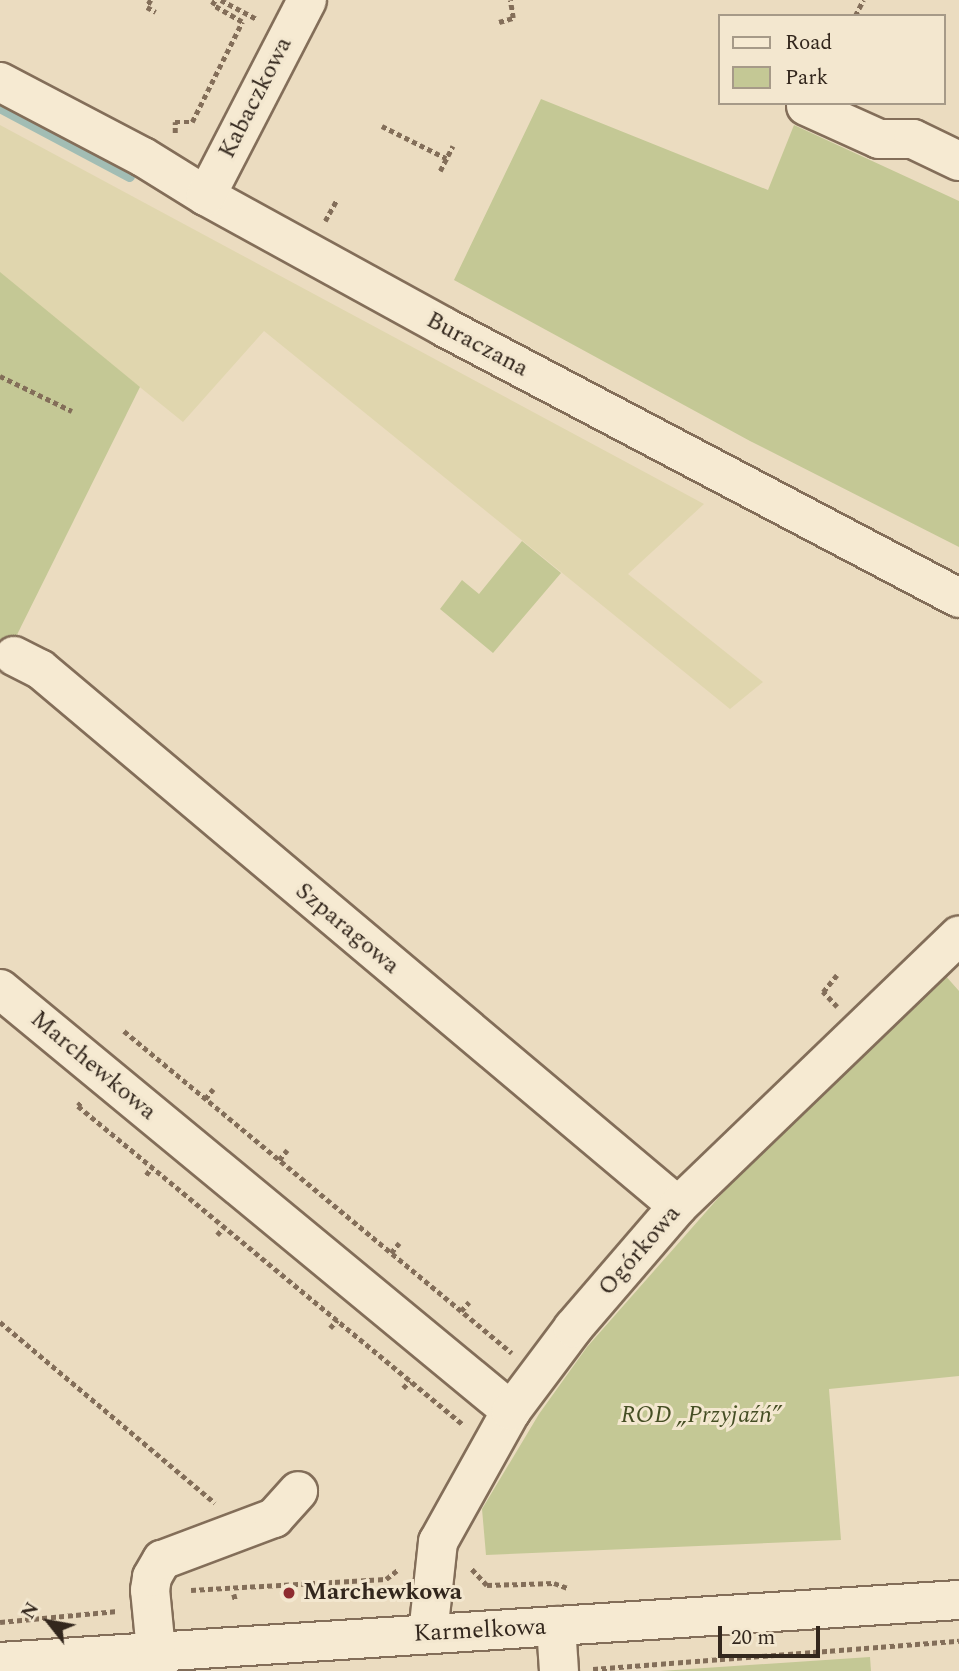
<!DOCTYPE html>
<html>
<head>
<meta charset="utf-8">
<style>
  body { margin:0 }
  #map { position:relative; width:959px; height:1671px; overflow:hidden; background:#ebdcc0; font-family:Spectral,serif }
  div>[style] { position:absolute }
  .farmland>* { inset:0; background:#e0d6ae }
  .green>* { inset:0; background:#c4c895 }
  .stream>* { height:10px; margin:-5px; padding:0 5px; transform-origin:5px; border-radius:5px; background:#a2bdb4 }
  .path>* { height:4.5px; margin-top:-2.25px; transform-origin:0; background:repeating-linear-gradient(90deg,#836e59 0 5px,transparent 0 8.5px) }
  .roads { filter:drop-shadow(2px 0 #836e59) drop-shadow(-2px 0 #836e59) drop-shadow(0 2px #836e59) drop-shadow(0 -2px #836e59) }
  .minor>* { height:38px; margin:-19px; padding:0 19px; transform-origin:19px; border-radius:19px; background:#f6ead2 }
  .dots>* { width:19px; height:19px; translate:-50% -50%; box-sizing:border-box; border:4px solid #f3e7cf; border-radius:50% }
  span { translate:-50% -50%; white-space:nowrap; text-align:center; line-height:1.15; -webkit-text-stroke:6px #f3e7cf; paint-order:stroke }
  .street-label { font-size:24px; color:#33271d }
  .park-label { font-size:24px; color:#454e24; font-style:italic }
  .poi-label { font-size:24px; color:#33271d; font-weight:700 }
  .left { translate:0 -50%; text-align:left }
  .legend { position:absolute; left:718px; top:14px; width:228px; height:91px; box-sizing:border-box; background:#f3e7cf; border:2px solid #a69a88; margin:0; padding:9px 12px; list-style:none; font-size:21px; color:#33271d }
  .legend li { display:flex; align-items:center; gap:14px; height:35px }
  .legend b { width:35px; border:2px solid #a69a88 }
  .north { position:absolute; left:14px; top:1587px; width:70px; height:70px; -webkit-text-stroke:5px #f3e7cf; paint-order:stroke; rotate:301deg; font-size:19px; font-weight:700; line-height:28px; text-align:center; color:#33271d }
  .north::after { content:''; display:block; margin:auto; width:24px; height:32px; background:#33271d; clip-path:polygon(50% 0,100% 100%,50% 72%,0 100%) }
  .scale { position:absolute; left:718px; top:1626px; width:102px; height:32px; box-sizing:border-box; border:4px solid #33271d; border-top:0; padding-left:9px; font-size:21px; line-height:24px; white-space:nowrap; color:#33271d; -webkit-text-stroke:5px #f3e7cf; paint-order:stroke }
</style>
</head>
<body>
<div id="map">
  <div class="farmland">
    <i style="clip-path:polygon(0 125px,704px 504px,628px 574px,763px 682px,730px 709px,264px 331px,183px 422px,0 274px)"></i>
  </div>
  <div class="green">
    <i style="clip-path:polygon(541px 99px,768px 190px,794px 125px,959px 201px,959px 547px,750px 441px,454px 280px)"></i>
    <i style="clip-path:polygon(0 272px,140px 387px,0 669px)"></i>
    <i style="clip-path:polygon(522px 541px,561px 573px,493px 653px,440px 609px,462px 580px,479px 594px)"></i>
    <i style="clip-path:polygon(944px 974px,959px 991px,959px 1376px,829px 1389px,841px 1540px,486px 1555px,482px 1509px,539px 1414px,587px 1347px,757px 1154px)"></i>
    <i style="clip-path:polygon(870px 1657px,871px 1671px,660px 1671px)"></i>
  </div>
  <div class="stream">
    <i style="left:0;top:108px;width:147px;rotate:28deg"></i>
  </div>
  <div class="path">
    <i style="left:151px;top:0;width:8px;rotate:120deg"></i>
    <i style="left:147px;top:7px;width:10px;rotate:29deg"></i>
    <i style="left:221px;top:0;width:40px;rotate:28deg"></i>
    <i style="left:855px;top:16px;width:18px;rotate:-63deg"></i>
    <i style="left:499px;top:22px;width:15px;rotate:-16deg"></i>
    <i style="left:513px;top:18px;width:18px;rotate:-99deg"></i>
    <i style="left:382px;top:126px;width:72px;rotate:26.6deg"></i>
    <i style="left:175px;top:133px;width:11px;rotate:-90deg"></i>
    <i style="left:175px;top:122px;width:17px"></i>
    <i style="left:192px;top:122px;width:112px;rotate:-63.4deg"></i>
    <i style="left:242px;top:22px;width:34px;rotate:-150deg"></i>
    <i style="left:212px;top:5px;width:6px;rotate:-59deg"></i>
    <i style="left:440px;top:171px;width:28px;rotate:-63deg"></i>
    <i style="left:325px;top:221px;width:25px;rotate:-61deg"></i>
    <i style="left:0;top:376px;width:80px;rotate:25.9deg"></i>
    <i style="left:837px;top:1007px;width:21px;rotate:-133deg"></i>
    <i style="left:823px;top:992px;width:22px;rotate:-51deg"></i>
    <i style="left:124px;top:1031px;width:504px;rotate:39.69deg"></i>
    <i style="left:205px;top:1099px;width:13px;rotate:-51deg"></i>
    <i style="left:81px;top:1103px;width:4px;rotate:135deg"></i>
    <i style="left:78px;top:1106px;width:499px;rotate:39.6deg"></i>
    <i style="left:279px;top:1160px;width:13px;rotate:-51deg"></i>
    <i style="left:146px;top:1175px;width:10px;rotate:-53deg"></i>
    <i style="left:217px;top:1235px;width:11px;rotate:-49deg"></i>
    <i style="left:391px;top:1253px;width:13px;rotate:-51deg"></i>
    <i style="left:461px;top:1311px;width:12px;rotate:-48deg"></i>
    <i style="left:0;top:1322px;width:281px;rotate:40.1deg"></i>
    <i style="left:330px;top:1328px;width:11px;rotate:-49deg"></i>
    <i style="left:403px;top:1388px;width:10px;rotate:-45deg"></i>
    <i style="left:472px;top:1569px;width:22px;rotate:47deg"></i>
    <i style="left:487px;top:1585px;width:67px;rotate:-1.7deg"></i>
    <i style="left:554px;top:1583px;width:15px;rotate:20deg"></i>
    <i style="left:191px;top:1590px;width:195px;rotate:-3.2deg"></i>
    <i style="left:386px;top:1579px;width:16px;rotate:-38deg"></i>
    <i style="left:234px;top:1594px;width:8px;rotate:76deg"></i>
    <i style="left:0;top:1622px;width:118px;rotate:-5.4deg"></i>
    <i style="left:593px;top:1669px;width:367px;rotate:-4.4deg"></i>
  </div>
  <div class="roads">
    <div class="minor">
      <i style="left:0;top:82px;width:161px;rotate:27.7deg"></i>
      <i style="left:143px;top:157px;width:74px;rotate:31.8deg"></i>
      <i style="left:206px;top:196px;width:272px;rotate:28.8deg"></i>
      <i style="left:444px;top:327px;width:582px;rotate:27.75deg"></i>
      <i style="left:806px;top:106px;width:80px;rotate:24.3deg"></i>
      <i style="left:879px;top:139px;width:34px"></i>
      <i style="left:913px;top:139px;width:51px;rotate:25.6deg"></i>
      <i style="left:206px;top:196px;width:220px;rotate:-62.7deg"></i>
      <i style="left:14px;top:656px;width:29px;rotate:27deg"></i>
      <i style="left:40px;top:669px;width:834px;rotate:40.09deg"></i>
      <i style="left:0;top:989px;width:663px;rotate:39.55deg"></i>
      <i style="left:556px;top:1626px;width:45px;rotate:86.2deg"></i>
      <i style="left:428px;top:1634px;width:93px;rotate:-83.8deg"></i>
      <i style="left:438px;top:1542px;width:150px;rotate:-60.9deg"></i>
      <i style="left:511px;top:1411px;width:104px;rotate:-53.2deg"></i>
      <i style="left:573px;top:1328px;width:161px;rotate:-49.3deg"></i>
      <i style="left:678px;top:1206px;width:390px;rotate:-43.9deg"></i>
      <i style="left:0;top:1662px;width:961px;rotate:-3.7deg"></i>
      <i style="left:158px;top:1671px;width:81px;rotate:-95.6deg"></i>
      <i style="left:150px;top:1590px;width:13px;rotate:-81deg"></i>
      <i style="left:152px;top:1577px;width:20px;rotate:-60deg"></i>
      <i style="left:162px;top:1560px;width:120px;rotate:-20.6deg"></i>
      <i style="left:274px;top:1518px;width:36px;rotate:-48deg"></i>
    </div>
  </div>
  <div class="dots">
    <i style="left:289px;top:1593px;background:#8e2c31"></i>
  </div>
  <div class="street-label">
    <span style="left:256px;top:98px;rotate:-63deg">Kabaczkowa</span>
    <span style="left:477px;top:345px;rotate:28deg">Buraczana</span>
    <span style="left:347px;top:929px;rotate:40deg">Szparagowa</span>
    <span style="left:93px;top:1066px;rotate:40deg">Marchewkowa</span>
    <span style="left:640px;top:1251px;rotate:-49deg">Ogórkowa</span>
    <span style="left:480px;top:1631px;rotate:-3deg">Karmelkowa</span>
  </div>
  <div class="park-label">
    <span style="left:701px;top:1416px">ROD „Przyjaźń”</span>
  </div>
  <div class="poi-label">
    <span class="left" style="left:303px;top:1593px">Marchewkowa</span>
  </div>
  <ul class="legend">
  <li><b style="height:9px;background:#f6ead2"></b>Road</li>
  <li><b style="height:19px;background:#c4c895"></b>Park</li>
  </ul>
  <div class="north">N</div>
  <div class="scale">20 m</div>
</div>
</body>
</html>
